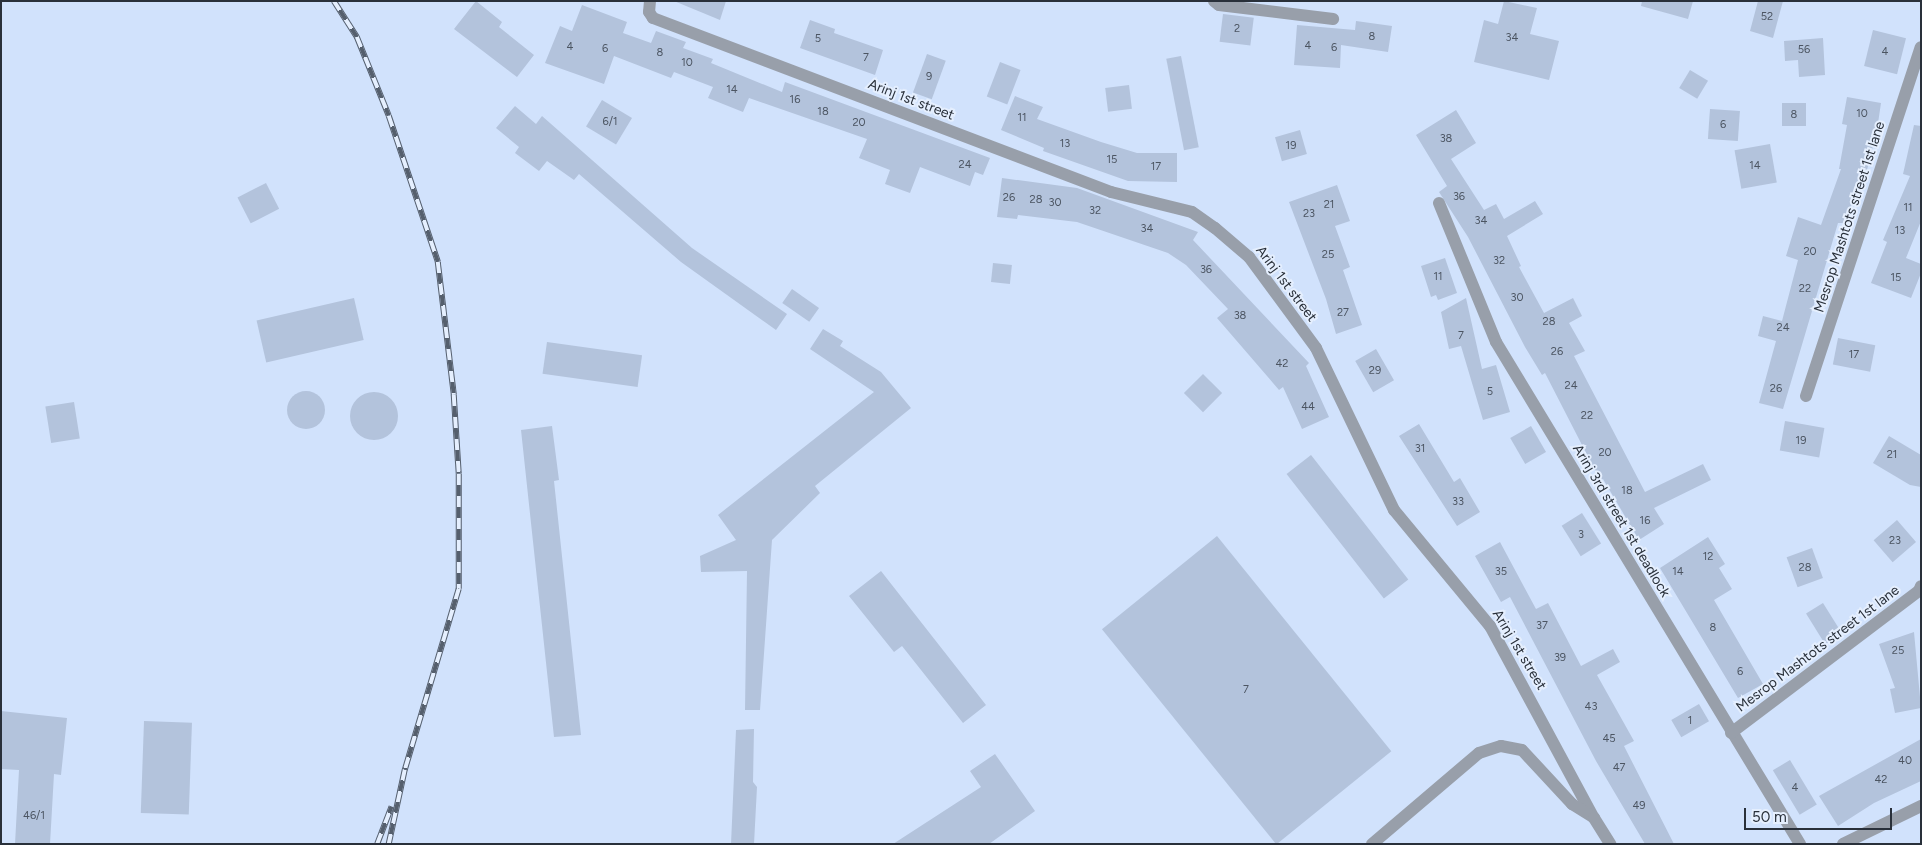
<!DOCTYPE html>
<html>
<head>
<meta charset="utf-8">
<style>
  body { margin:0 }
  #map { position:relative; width:1922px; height:845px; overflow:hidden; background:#d1e2fc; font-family:Figtree,sans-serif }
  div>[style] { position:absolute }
  .building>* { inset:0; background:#b3c3dc; transform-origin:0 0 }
  .round { border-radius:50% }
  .minor>* { height:12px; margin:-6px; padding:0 6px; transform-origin:6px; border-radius:6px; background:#989faa }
  .tertiary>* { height:12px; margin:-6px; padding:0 6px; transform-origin:6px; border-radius:6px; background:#989faa }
  .rail>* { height:5.5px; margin-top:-2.75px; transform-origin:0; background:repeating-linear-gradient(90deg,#e5effe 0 11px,#555f6d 0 22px); box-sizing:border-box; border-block:1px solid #555f6d }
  span { translate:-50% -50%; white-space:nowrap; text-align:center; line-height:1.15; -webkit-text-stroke:4px #e5effe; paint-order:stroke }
  .number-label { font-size:11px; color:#4c5562 }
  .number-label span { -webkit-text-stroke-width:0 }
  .street-label { font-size:14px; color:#29303a }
  .frame { position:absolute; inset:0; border:2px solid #29303a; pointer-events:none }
  .scale { position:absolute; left:1744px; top:808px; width:148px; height:22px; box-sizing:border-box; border:2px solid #29303a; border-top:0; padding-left:6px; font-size:15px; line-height:18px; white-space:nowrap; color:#29303a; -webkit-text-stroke:4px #e5effe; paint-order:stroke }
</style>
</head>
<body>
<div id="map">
  <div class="building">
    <i style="clip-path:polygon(476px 1px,502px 22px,499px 27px,534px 55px,517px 77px,454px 29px)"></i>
    <i style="clip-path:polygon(674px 1px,726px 1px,720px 20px)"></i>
    <i style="clip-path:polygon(1504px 1px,1537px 8px,1530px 34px,1559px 41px,1549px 80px,1474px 62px,1484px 20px,1498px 24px)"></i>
    <i style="clip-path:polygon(1642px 1px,1693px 1px,1688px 19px,1641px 6px)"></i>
    <i style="clip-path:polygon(1758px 1px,1783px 1px,1773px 38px,1750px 31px)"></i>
    <i style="clip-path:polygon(582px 5px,627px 22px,623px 33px,651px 43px,656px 31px,686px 42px,683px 48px,713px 59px,711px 63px,782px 92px,785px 82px,990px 158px,983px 175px,975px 172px,970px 186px,920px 167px,910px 193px,885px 184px,890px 170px,859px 158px,867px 139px,749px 98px,743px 112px,708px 98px,713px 87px,674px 72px,671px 78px,614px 56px,604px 84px,545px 63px,560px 26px,572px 31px)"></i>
    <i style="left:1223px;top:14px;width:31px;height:28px;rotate:7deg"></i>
    <i style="clip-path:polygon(810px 20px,835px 29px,834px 33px,883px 50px,875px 75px,800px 48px)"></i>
    <i style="clip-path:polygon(1356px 21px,1392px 26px,1388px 52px,1341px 45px,1340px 68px,1294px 65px,1297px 25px,1355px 30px)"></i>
    <i style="left:1873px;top:30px;width:34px;height:37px;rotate:14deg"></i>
    <i style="clip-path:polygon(1823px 38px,1825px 75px,1799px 77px,1798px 60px,1785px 61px,1784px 41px)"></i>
    <i style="left:927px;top:54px;width:20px;height:41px;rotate:20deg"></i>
    <i style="left:1181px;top:56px;width:93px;height:15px;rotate:79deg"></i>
    <i style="left:1000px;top:62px;width:22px;height:37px;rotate:21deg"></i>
    <i style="left:1690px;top:70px;width:21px;height:21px;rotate:31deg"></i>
    <i style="left:1129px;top:85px;width:24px;height:24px;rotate:83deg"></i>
    <i style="clip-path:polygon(1015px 96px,1043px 107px,1037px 119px,1101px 142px,1137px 153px,1177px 153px,1177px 182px,1128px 181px,1043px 151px,1044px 148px,1001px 130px)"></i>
    <i style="clip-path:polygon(1847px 97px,1881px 103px,1877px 130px,1866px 174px,1863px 173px,1845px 223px,1838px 223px,1783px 409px,1759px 403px,1776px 341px,1758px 336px,1763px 316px,1782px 321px,1798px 260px,1786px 256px,1798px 217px,1821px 225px,1841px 169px,1839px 169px,1847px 125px,1842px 124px)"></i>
    <i style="left:602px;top:100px;width:35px;height:31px;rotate:31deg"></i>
    <i style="left:1782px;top:103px;width:24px;height:23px"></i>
    <i style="clip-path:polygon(515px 106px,536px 124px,542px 116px,692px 248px,787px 314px,776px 330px,681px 262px,579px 174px,574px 180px,547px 161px,539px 171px,515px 153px,519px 147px,496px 128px)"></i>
    <i style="left:1710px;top:109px;width:30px;height:30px;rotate:4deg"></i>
    <i style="clip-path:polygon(1456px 110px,1476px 143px,1451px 159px,1484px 210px,1496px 204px,1504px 219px,1535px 201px,1543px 214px,1507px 236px,1521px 266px,1519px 267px,1544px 313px,1573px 298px,1582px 316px,1569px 323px,1585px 351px,1574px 356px,1645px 492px,1703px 464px,1711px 480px,1654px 508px,1664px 524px,1639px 540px,1603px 479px,1600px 480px,1545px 373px,1542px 375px,1525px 347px,1468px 237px,1439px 192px,1447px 186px,1416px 135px)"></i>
    <i style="clip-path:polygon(1914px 125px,1921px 126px,1921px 221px,1906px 258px,1921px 264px,1921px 273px,1911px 298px,1871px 283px,1887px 242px,1883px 240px,1910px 176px,1903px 174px)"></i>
    <i style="left:1300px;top:130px;width:25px;height:26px;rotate:74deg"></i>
    <i style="left:1770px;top:144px;width:39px;height:36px;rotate:80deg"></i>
    <i style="clip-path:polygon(1002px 178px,1077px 188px,1198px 232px,1193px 240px,1309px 363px,1306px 366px,1329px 417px,1302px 429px,1283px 387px,1279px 390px,1217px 318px,1228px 309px,1186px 265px,1168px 253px,1077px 222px,1018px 215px,1017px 219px,997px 217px)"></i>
    <i style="left:266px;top:183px;width:29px;height:32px;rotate:63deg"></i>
    <i style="clip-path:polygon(1337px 185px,1350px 221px,1335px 226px,1350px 267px,1343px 270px,1362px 325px,1336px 334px,1326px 299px,1289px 202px)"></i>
    <i style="clip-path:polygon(1445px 258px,1457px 293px,1438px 300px,1436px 295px,1431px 297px,1421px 266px)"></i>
    <i style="left:993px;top:263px;width:19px;height:19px;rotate:6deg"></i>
    <i style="left:792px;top:289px;width:33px;height:17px;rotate:35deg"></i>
    <i style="left:354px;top:298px;width:43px;height:100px;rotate:77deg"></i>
    <i style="clip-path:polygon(1466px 298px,1482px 369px,1496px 365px,1510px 412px,1483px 420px,1461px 346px,1449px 349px,1441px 312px)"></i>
    <i style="clip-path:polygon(823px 329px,843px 341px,840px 346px,881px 372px,911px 408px,815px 486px,820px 493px,772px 540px,760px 710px,745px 710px,747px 571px,701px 572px,700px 556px,736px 540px,718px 515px,874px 392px,810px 349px)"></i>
    <i style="left:1838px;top:338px;width:38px;height:27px;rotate:11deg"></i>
    <i style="left:547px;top:342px;width:96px;height:32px;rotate:8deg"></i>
    <i style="left:1376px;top:349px;width:36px;height:24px;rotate:60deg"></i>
    <i style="left:1203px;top:374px;width:27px;height:27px;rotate:45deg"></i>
    <i class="round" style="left:287px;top:391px;width:38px;height:38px"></i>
    <i class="round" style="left:350px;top:392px;width:48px;height:48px"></i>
    <i style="left:74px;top:402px;width:37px;height:29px;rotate:81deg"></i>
    <i style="left:1785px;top:421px;width:40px;height:30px;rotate:10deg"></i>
    <i style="clip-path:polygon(1419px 424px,1454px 482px,1460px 478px,1480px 512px,1457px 526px,1399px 436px)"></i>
    <i style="clip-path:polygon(552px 426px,559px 480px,554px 481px,581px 735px,554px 737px,521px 430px)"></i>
    <i style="left:1531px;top:426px;width:30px;height:24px;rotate:60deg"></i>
    <i style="clip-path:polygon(1889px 436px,1921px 455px,1921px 487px,1910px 485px,1873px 463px)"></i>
    <i style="left:1311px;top:455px;width:158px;height:31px;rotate:52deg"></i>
    <i style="left:1582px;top:513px;width:36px;height:24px;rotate:58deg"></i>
    <i style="left:1897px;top:520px;width:29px;height:31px;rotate:49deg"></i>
    <i style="left:1217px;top:536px;width:277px;height:148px;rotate:51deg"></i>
    <i style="clip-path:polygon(1708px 537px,1725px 564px,1719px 568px,1732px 589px,1714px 600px,1763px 684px,1738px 698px,1660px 568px)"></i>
    <i style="clip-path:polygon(1500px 542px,1536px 609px,1548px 603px,1581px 666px,1613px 649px,1620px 662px,1597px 675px,1634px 741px,1624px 746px,1674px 844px,1645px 844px,1596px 761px,1510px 597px,1501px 602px,1475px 556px)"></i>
    <i style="left:1812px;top:548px;width:32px;height:27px;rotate:70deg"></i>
    <i style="clip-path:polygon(881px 571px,986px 705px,963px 723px,902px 646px,894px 652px,849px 596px)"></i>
    <i style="left:1823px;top:603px;width:36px;height:20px;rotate:58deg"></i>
    <i style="clip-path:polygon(1914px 632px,1921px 708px,1895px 713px,1890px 689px,1895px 688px,1879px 644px)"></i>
    <i style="left:1699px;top:704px;width:20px;height:32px;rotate:60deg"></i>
    <i style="clip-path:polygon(1px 711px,67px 718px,61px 775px,54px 774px,50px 844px,15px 844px,19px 770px,1px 769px)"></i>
    <i style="left:144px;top:721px;width:48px;height:92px;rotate:2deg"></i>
    <i style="clip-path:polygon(754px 729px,753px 782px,757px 787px,754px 844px,731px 844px,736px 730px)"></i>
    <i style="clip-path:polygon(1921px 739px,1921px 781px,1874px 803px,1838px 826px,1819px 796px)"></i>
    <i style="clip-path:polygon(995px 754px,1035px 811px,989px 844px,893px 844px,981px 787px,970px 771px)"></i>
    <i style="left:1790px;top:760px;width:52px;height:20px;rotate:59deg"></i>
  </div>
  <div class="minor">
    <i style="left:650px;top:1px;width:11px;rotate:95deg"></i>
    <i style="left:649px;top:12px;width:7px;rotate:56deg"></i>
    <i style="left:653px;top:18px;width:490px;rotate:20.8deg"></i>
    <i style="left:1111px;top:192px;width:83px;rotate:13.9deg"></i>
    <i style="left:1192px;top:212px;width:28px;rotate:35deg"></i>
    <i style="left:1215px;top:228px;width:45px;rotate:40.5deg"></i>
    <i style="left:1249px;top:257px;width:113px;rotate:53.6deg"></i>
    <i style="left:1316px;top:348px;width:180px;rotate:64.3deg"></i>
    <i style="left:1394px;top:510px;width:151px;rotate:50.4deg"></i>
    <i style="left:1490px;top:626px;width:218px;rotate:61.6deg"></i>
    <i style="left:1214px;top:1px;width:6px;rotate:39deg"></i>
    <i style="left:1219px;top:5px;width:115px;rotate:7deg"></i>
    <i style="left:1439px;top:203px;width:150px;rotate:67.7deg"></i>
    <i style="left:1496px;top:342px;width:587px;rotate:58.8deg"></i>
    <i style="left:1806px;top:396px;width:367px;rotate:-71.8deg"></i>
    <i style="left:1731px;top:733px;width:236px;rotate:-37.1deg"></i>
    <i style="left:1919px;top:591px;width:5px;rotate:-68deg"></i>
  </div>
  <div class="tertiary">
    <i style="left:1372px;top:844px;width:140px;rotate:-40.4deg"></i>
    <i style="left:1479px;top:753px;width:23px;rotate:-18deg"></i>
    <i style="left:1501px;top:746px;width:21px;rotate:11deg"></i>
    <i style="left:1522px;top:750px;width:74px;rotate:47.2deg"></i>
    <i style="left:1572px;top:804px;width:26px;rotate:32deg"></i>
    <i style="left:1594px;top:818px;width:31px;rotate:58deg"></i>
    <i style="left:1843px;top:844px;width:87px;rotate:-26deg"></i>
  </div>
  <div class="rail">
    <i style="left:334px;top:1px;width:43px;rotate:57.4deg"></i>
    <i style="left:357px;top:37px;width:85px;rotate:67.9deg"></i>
    <i style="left:389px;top:116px;width:154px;rotate:71.4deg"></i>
    <i style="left:438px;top:262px;width:134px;rotate:83.1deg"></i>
    <i style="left:454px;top:395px;width:79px;rotate:86.4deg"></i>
    <i style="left:459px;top:474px;width:115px;rotate:90deg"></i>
    <i style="left:459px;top:589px;width:189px;rotate:106.6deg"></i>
    <i style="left:405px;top:770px;width:76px;rotate:102.2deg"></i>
    <i style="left:377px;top:844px;width:40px;rotate:-69deg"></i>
  </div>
  <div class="number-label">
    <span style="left:1767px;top:17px">52</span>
    <span style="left:1237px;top:29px">2</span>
    <span style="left:1372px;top:37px">8</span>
    <span style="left:1512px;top:38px">34</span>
    <span style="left:818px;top:39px">5</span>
    <span style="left:1308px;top:46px">4</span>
    <span style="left:570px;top:47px">4</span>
    <span style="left:1334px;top:48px">6</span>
    <span style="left:605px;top:49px">6</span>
    <span style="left:1804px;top:50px">56</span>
    <span style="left:1885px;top:52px">4</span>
    <span style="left:660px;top:53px">8</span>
    <span style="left:866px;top:58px">7</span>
    <span style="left:687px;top:63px">10</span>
    <span style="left:929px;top:77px">9</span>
    <span style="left:732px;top:90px">14</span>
    <span style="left:795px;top:100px">16</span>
    <span style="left:823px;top:112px">18</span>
    <span style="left:1862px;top:114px">10</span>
    <span style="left:1794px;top:115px">8</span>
    <span style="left:1022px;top:118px">11</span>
    <span style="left:610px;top:122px">6/1</span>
    <span style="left:859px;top:123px">20</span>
    <span style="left:1723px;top:125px">6</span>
    <span style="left:1446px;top:139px">38</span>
    <span style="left:1065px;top:144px">13</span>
    <span style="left:1291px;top:146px">19</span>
    <span style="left:1112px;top:160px">15</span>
    <span style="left:965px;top:165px">24</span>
    <span style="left:1755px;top:166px">14</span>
    <span style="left:1156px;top:167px">17</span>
    <span style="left:1459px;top:197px">36</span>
    <span style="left:1009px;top:198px">26</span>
    <span style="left:1036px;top:200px">28</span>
    <span style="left:1055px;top:203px">30</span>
    <span style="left:1329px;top:205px">21</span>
    <span style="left:1908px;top:208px">11</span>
    <span style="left:1095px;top:211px">32</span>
    <span style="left:1309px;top:214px">23</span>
    <span style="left:1481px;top:221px">34</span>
    <span style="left:1147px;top:229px">34</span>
    <span style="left:1900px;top:231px">13</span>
    <span style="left:1810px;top:252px">20</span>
    <span style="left:1328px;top:255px">25</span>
    <span style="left:1499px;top:261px">32</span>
    <span style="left:1206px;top:270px">36</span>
    <span style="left:1438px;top:277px">11</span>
    <span style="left:1896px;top:278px">15</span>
    <span style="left:1805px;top:289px">22</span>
    <span style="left:1517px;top:298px">30</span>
    <span style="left:1343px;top:313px">27</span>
    <span style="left:1240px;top:316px">38</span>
    <span style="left:1549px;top:322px">28</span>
    <span style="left:1783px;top:328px">24</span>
    <span style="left:1461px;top:336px">7</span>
    <span style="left:1557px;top:352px">26</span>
    <span style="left:1854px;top:355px">17</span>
    <span style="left:1282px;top:364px">42</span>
    <span style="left:1375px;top:371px">29</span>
    <span style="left:1571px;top:386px">24</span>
    <span style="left:1776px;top:389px">26</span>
    <span style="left:1490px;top:392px">5</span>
    <span style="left:1308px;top:407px">44</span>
    <span style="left:1587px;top:416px">22</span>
    <span style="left:1801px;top:441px">19</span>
    <span style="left:1420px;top:449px">31</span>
    <span style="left:1605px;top:453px">20</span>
    <span style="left:1892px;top:455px">21</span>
    <span style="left:1627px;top:491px">18</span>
    <span style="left:1458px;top:502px">33</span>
    <span style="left:1645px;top:521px">16</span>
    <span style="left:1581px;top:535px">3</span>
    <span style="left:1895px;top:541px">23</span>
    <span style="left:1708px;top:557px">12</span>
    <span style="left:1805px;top:568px">28</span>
    <span style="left:1501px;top:572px">35</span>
    <span style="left:1678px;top:572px">14</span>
    <span style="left:1542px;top:626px">37</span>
    <span style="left:1713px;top:628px">8</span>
    <span style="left:1898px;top:651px">25</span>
    <span style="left:1560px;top:658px">39</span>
    <span style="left:1740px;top:672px">6</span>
    <span style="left:1246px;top:690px">7</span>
    <span style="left:1591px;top:707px">43</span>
    <span style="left:1690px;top:721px">1</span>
    <span style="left:1609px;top:739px">45</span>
    <span style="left:1905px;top:761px">40</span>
    <span style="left:1619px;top:768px">47</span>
    <span style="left:1881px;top:780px">42</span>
    <span style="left:1795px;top:788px">4</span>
    <span style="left:1639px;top:806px">49</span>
    <span style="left:34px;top:816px">46/1</span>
  </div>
  <div class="street-label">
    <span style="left:911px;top:100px;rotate:21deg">Arinj 1st street</span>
    <span style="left:1850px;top:217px;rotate:-72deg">Mesrop Mashtots street 1st lane</span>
    <span style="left:1286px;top:284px;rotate:53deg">Arinj 1st street</span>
    <span style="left:1621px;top:521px;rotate:59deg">Arinj 3rd street 1st deadlock</span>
    <span style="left:1818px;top:649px;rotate:-37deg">Mesrop Mashtots street 1st lane</span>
    <span style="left:1519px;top:650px;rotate:59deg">Arinj 1st street</span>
  </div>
  <div class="frame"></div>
  <div class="scale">50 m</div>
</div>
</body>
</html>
